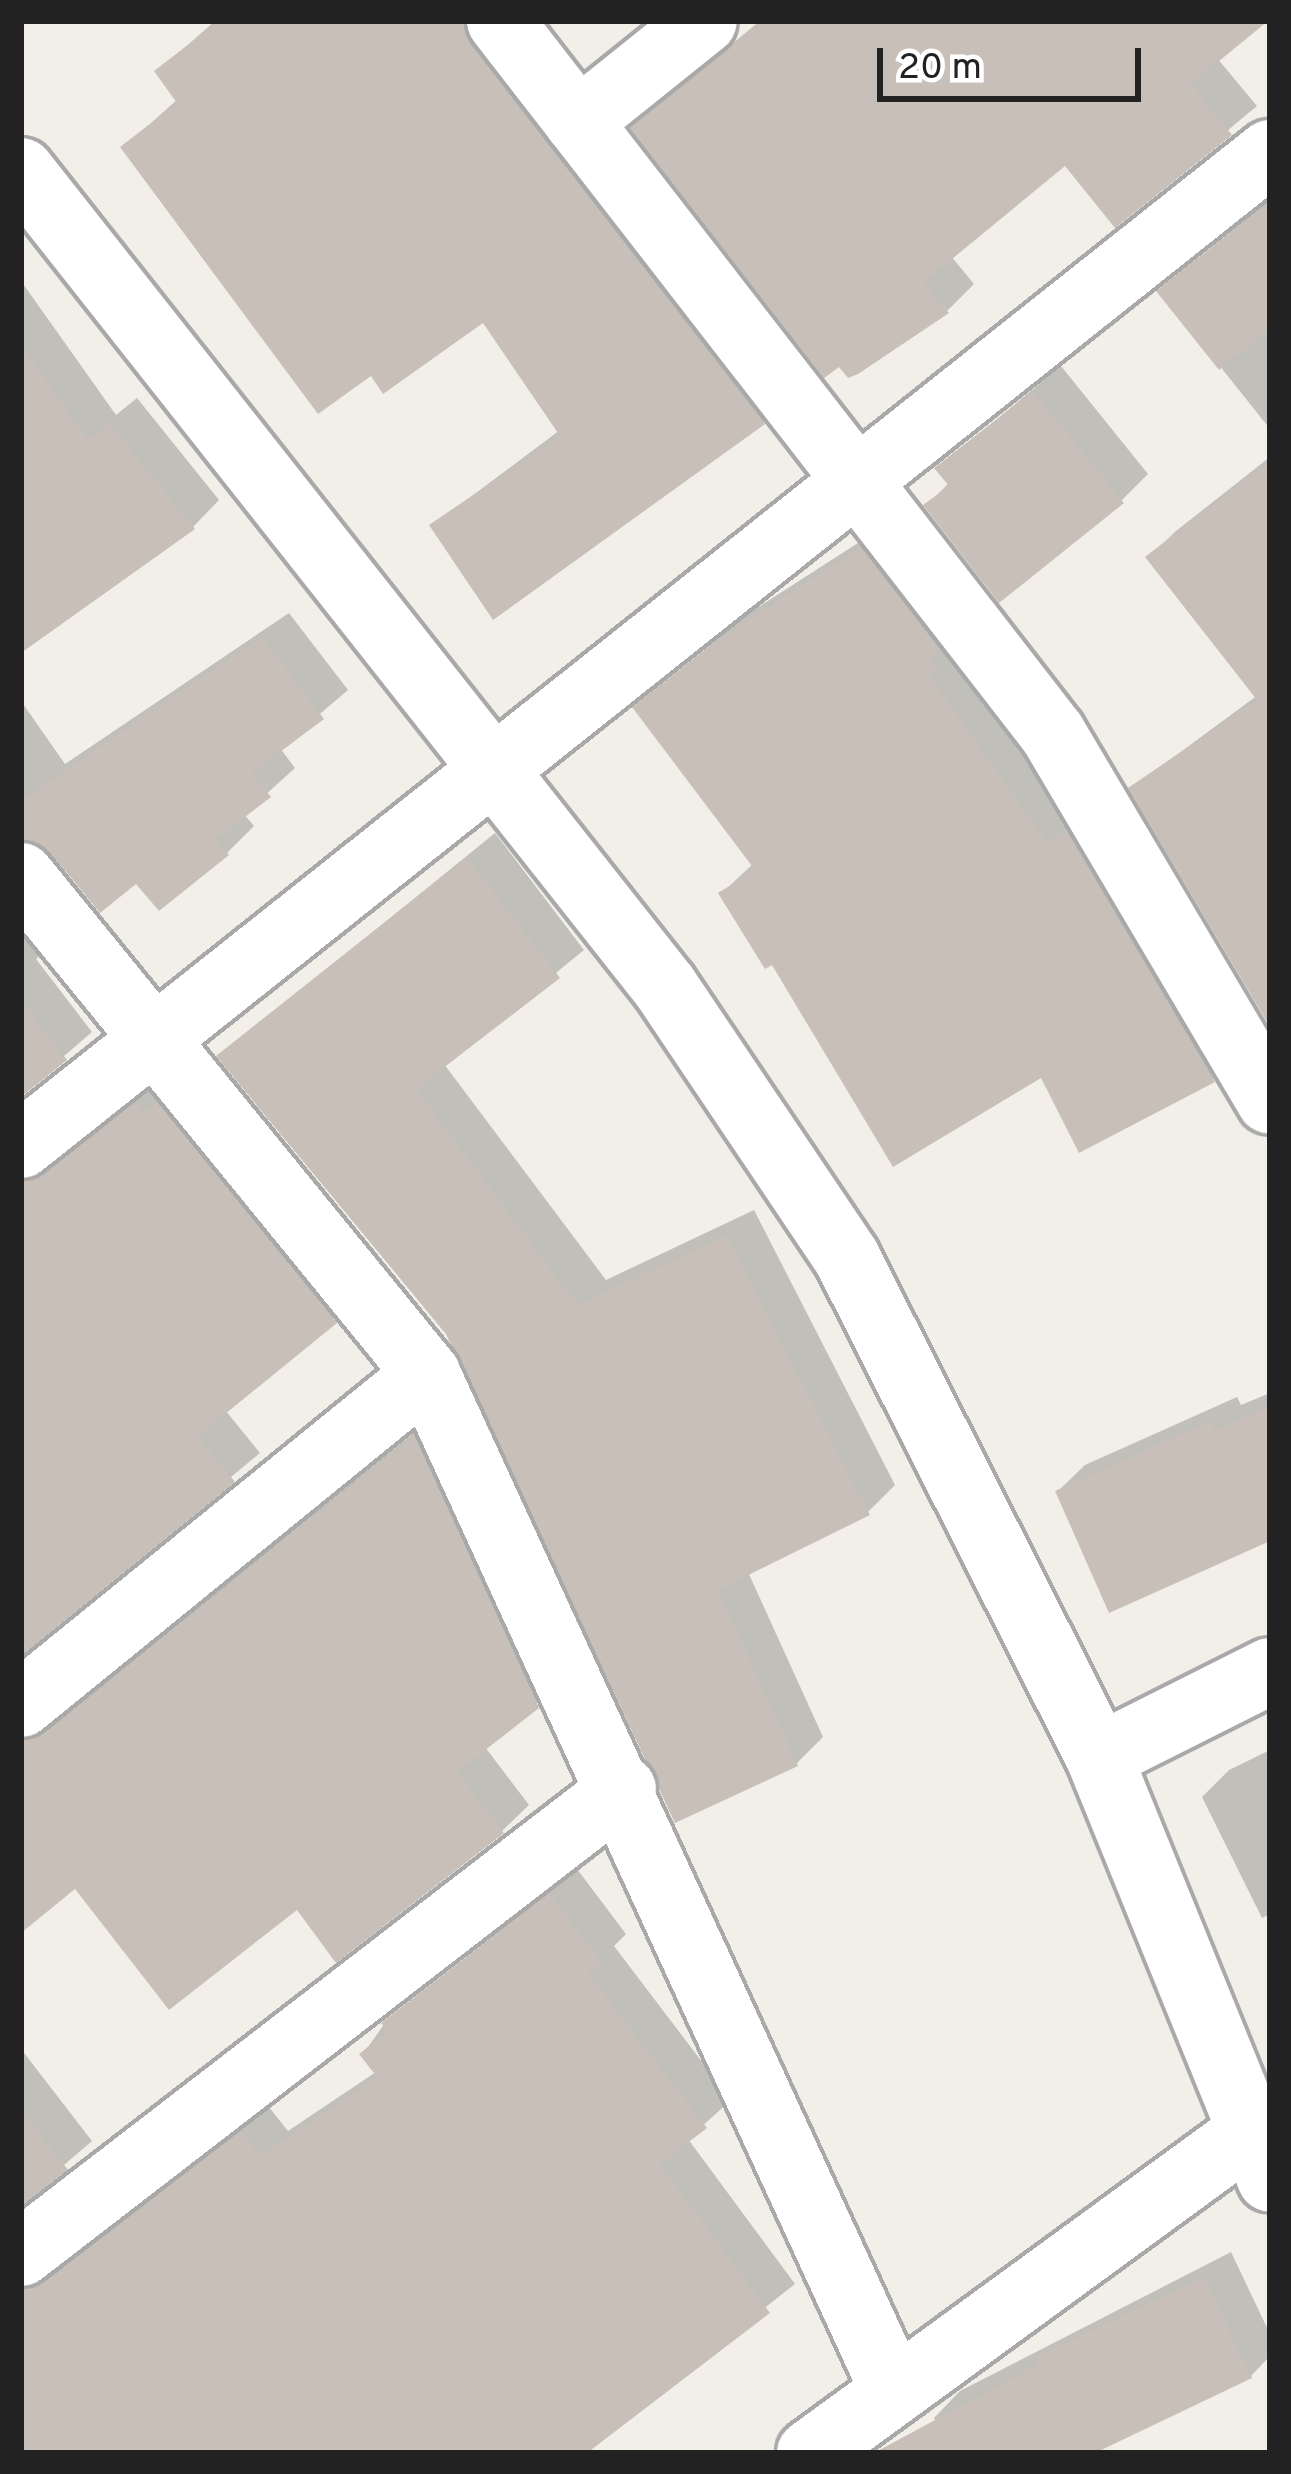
<!DOCTYPE html>
<html>
<head>
<meta charset="utf-8">
<style>
  body { margin:0 }
  #map { position:relative; width:1291px; height:2474px; overflow:hidden; background:#f2efe9; font-family:Overpass,sans-serif }
  div>[style] { position:absolute }
  .shadow>* { inset:0; background:#0003 }
  .building>* { inset:0; background:#c7bfb8 }
  .roads { filter:drop-shadow(3px 0 #a9a9a9) drop-shadow(-3px 0 #a9a9a9) drop-shadow(0 3px #a9a9a9) drop-shadow(0 -3px #a9a9a9) }
  .minor>* { height:66px; margin:-33px; padding:0 33px; transform-origin:33px; border-radius:33px; background:#fff }
  span { translate:-50% -50%; white-space:nowrap; text-align:center; line-height:1.15; -webkit-text-stroke:9px #fff; paint-order:stroke }
  .frame { position:absolute; inset:0; border:24px solid #222; pointer-events:none }
  .scale { position:absolute; left:877px; top:48px; width:264px; height:54px; box-sizing:border-box; border:6px solid #222; border-top:0; padding-left:15px; font-size:36px; line-height:42px; white-space:nowrap; color:#222; -webkit-text-stroke:9px #fff; paint-order:stroke }
</style>
</head>
<body>
<div id="map">
  <div class="shadow">
    <i style="clip-path:polygon(215px 21px,499px 21px,790px 395px,763px 422px,433px 525px,560px 430px,484px 319px,372px 372px,124px 147px,178px 99px,158px 71px)"></i>
    <i style="clip-path:polygon(760px 21px,1259px 21px,1217px 58px,1257px 106px,1115px 224px,1066px 162px,951px 256px,974px 284px,947px 311px,634px 128px)"></i>
    <i style="clip-path:polygon(1270px 199px,1270px 429px,1160px 291px)"></i>
    <i style="clip-path:polygon(21px 281px,116px 415px,137px 398px,219px 500px,193px 527px,21px 563px)"></i>
    <i style="clip-path:polygon(1061px 366px,1148px 474px,1122px 500px,927px 505px,950px 482px,938px 468px)"></i>
    <i style="clip-path:polygon(1270px 457px,1270px 613px,1149px 557px,1176px 531px)"></i>
    <i style="clip-path:polygon(889px 523px,1240px 1053px,1213px 1079px,1042px 1074px,773px 961px,722px 893px,754px 863px,636px 708px,746px 615px)"></i>
    <i style="clip-path:polygon(289px 613px,348px 690px,280px 748px,295px 768px,244px 814px,254px 826px,227px 853px,137px 880px,100px 909px,37px 839px,21px 837px,21px 701px,65px 764px)"></i>
    <i style="clip-path:polygon(1270px 686px,1270px 1021px,1132px 788px)"></i>
    <i style="clip-path:polygon(495px 833px,584px 950px,444px 1064px,606px 1280px,754px 1210px,895px 1485px,868px 1512px,748px 1572px,823px 1737px,796px 1764px,220px 1056px)"></i>
    <i style="clip-path:polygon(21px 876px,65px 931px,36px 959px,92px 1032px,21px 1093px)"></i>
    <i style="clip-path:polygon(163px 1078px,362px 1295px,225px 1410px,260px 1453px,21px 1652px,21px 1144px,57px 1157px)"></i>
    <i style="clip-path:polygon(1270px 1393px,1270px 1538px,1058px 1491px,1085px 1465px,1237px 1397px,1241px 1405px)"></i>
    <i style="clip-path:polygon(441px 1411px,564px 1679px,485px 1747px,529px 1805px,502px 1831px,297px 1906px,75px 1885px,21px 1930px,21px 1697px,36px 1714px,74px 1707px)"></i>
    <i style="clip-path:polygon(1270px 1750px,1270px 1914px,1262px 1918px,1202px 1797px,1229px 1770px)"></i>
    <i style="clip-path:polygon(577px 1869px,626px 1934px,614px 1946px,731px 2100px,688px 2139px,795px 2284px,580px 2453px,21px 2453px,21px 2246px,56px 2264px,269px 2107px,288px 2131px,376px 2072px,363px 2054px,385px 2023px)"></i>
    <i style="clip-path:polygon(21px 2049px,92px 2141px,21px 2202px)"></i>
    <i style="clip-path:polygon(1231px 2252px,1270px 2334px,1270px 2356px,1251px 2376px,1088px 2453px,950px 2453px,934px 2418px,960px 2391px)"></i>
  </div>
  <div class="building">
    <i style="clip-path:polygon(219px 21px,463px 21px,470px 44px,765px 424px,493px 620px,429px 525px,560px 436px,483px 323px,383px 394px,371px 376px,318px 414px,120px 147px,177px 103px,154px 71px)"></i>
    <i style="clip-path:polygon(760px 21px,1268px 21px,1191px 84px,1232px 135px,1115px 228px,1065px 166px,924px 282px,949px 313px,858px 374px,848px 378px,839px 367px,824px 378px,630px 128px)"></i>
    <i style="clip-path:polygon(1270px 201px,1270px 329px,1219px 370px,1156px 291px)"></i>
    <i style="clip-path:polygon(21px 345px,88px 439px,109px 422px,195px 529px,21px 653px)"></i>
    <i style="clip-path:polygon(1033px 391px,1124px 503px,999px 603px,923px 505px,949px 486px,934px 468px)"></i>
    <i style="clip-path:polygon(1270px 460px,1270px 1027px,1128px 788px,1257px 700px,1145px 557px)"></i>
    <i style="clip-path:polygon(861px 547px,940px 650px,930px 658px,937px 669px,929px 675px,1047px 842px,1066px 830px,1215px 1082px,1079px 1153px,1041px 1078px,893px 1167px,772px 965px,765px 969px,718px 893px,755px 870px,632px 707px,716px 641px)"></i>
    <i style="clip-path:polygon(262px 637px,324px 719px,252px 773px,271px 797px,216px 839px,229px 855px,159px 911px,136px 884px,100px 913px,50px 852px,21px 839px,21px 800px)"></i>
    <i style="clip-path:polygon(467px 857px,560px 978px,416px 1089px,578px 1305px,727px 1235px,870px 1515px,718px 1590px,798px 1766px,675px 1823px,446px 1334px,216px 1056px)"></i>
    <i style="clip-path:polygon(21px 1000px,67px 1060px,21px 1097px)"></i>
    <i style="clip-path:polygon(136px 1102px,143px 1112px,157px 1102px,337px 1323px,198px 1436px,235px 1482px,21px 1656px,21px 1182px,44px 1174px)"></i>
    <i style="clip-path:polygon(1270px 1406px,1270px 1541px,1109px 1613px,1055px 1491px,1210px 1421px,1214px 1430px)"></i>
    <i style="clip-path:polygon(414px 1435px,539px 1708px,457px 1772px,504px 1833px,336px 1963px,297px 1910px,169px 2010px,75px 1889px,21px 1933px,21px 1741px,45px 1733px)"></i>
    <i style="clip-path:polygon(549px 1893px,602px 1962px,588px 1973px,707px 2128px,660px 2164px,770px 2313px,587px 2453px,21px 2453px,21px 2290px,44px 2283px,241px 2131px,260px 2156px,377px 2077px,359px 2054px,388px 2031px,381px 2023px)"></i>
    <i style="clip-path:polygon(21px 2109px,68px 2170px,21px 2206px)"></i>
    <i style="clip-path:polygon(1204px 2277px,1252px 2378px,1095px 2453px,874px 2453px,1039px 2364px,1036px 2357px)"></i>
  </div>
  <div class="roads">
    <div class="minor">
      <i style="left:500px;top:21px;width:902px;rotate:52.2deg"></i>
      <i style="left:1053px;top:734px;width:426px;rotate:59.4deg"></i>
      <i style="left:578px;top:122px;width:161px;rotate:-38.7deg"></i>
      <i style="left:21px;top:171px;width:1040px;rotate:51.72deg"></i>
      <i style="left:665px;top:987px;width:326px;rotate:56.1deg"></i>
      <i style="left:847px;top:1258px;width:559px;rotate:63.21deg"></i>
      <i style="left:1099px;top:1757px;width:455px;rotate:67.9deg"></i>
      <i style="left:21px;top:876px;width:643px;rotate:50.81deg"></i>
      <i style="left:427px;top:1374px;width:1119px;rotate:65.34deg"></i>
      <i style="left:21px;top:1145px;width:1595px;rotate:-38.46deg"></i>
      <i style="left:21px;top:1704px;width:523px;rotate:-39.1deg"></i>
      <i style="left:1099px;top:1757px;width:191px;rotate:-26.7deg"></i>
      <i style="left:21px;top:2253px;width:760px;rotate:-37.62deg"></i>
      <i style="left:810px;top:2453px;width:540px;rotate:-36.11deg"></i>
    </div>
  </div>
  <div class="frame"></div>
  <div class="scale">20 m</div>
</div>
</body>
</html>
